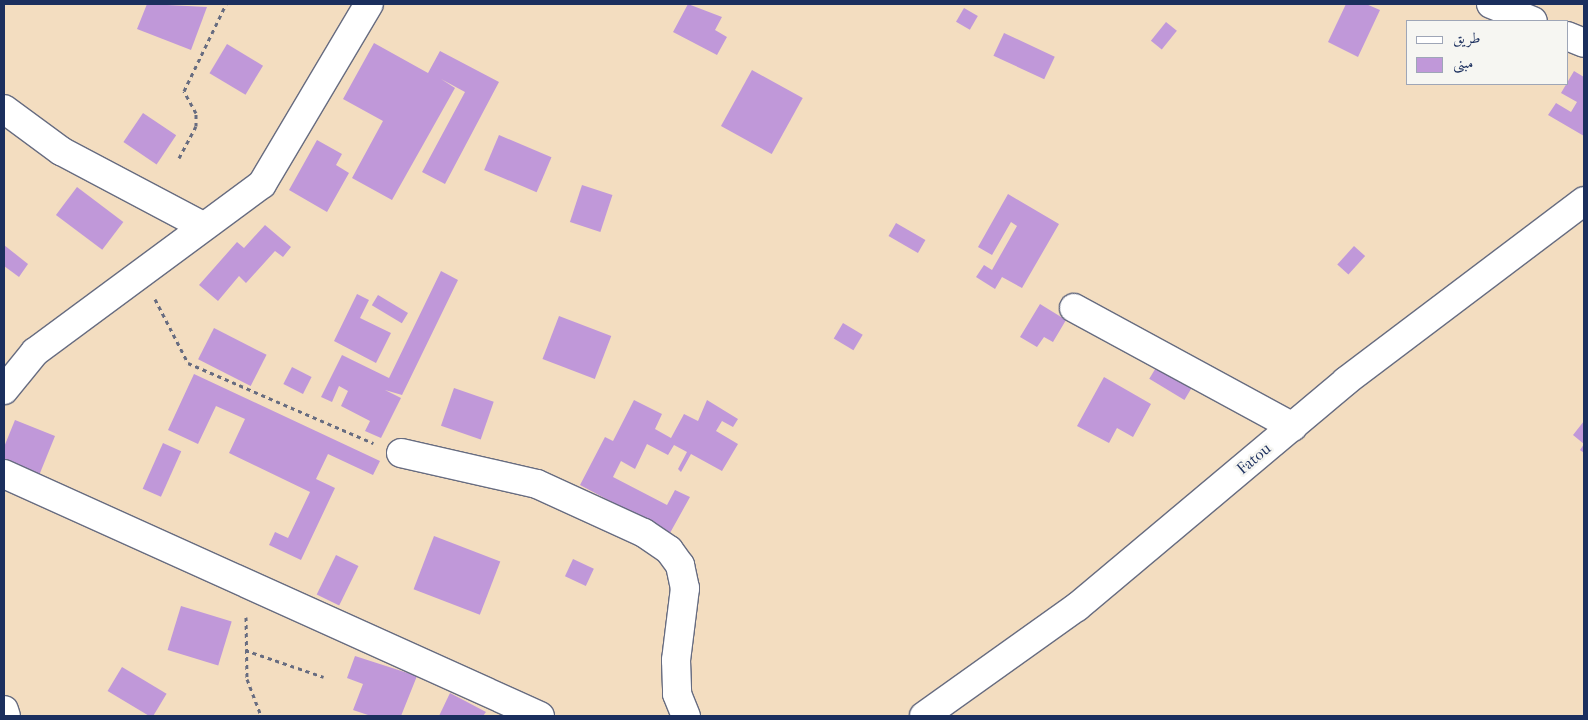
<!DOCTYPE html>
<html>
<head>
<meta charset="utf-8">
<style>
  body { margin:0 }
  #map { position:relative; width:1588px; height:720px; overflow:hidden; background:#f3ddc0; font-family:"IM FELL French Canon",Amiri,serif }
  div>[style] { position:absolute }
  .building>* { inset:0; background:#c098d9; transform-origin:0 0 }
  .path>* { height:3px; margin-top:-1.5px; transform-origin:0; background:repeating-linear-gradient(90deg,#676c80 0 4px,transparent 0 8px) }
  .roads { filter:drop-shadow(1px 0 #676c80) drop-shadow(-1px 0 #676c80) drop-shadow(0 1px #676c80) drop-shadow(0 -1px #676c80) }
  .minor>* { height:28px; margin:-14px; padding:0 14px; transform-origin:14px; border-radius:14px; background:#fff }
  span { translate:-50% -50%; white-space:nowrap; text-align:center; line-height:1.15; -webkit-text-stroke:5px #f6f6f2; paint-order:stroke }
  .street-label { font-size:16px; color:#1b2f5e }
  .frame { position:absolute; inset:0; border:5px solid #1b2f5e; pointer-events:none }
  .legend { position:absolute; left:1406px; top:20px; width:162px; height:65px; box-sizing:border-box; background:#f6f6f2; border:1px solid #9ea6b7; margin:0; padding:6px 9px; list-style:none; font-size:15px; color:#1b2f5e }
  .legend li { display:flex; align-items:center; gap:10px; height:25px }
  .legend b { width:25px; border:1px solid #9ea6b7 }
</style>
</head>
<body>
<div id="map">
  <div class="building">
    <i style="clip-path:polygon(147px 4px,207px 7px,191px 50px,137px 29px)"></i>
    <i style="clip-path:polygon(688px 4px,722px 17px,715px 30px,727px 37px,717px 55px,673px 32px)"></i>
    <i style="clip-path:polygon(1346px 4px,1366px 4px,1380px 10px,1358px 57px,1328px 42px)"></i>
    <i style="left:964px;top:8px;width:16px;height:16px;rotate:30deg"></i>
    <i style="left:1166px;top:22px;width:14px;height:24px;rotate:39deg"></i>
    <i style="left:1004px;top:33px;width:56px;height:25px;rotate:25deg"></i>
    <i style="clip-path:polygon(374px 43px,428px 73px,440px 51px,499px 82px,445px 184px,422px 172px,465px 92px,441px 79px,455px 88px,392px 200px,352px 178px,383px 121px,343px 99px)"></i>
    <i style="left:227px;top:44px;width:42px;height:34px;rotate:31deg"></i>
    <i style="left:752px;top:70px;width:58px;height:64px;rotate:29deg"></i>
    <i style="clip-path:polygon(1574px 71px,1584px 77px,1584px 136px,1548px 115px,1556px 103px,1571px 112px,1577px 102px,1561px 93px)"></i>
    <i style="left:143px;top:113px;width:40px;height:35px;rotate:34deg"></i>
    <i style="left:499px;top:135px;width:57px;height:38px;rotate:23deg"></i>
    <i style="clip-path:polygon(317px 140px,342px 154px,336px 165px,349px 173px,327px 212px,289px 190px)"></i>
    <i style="left:582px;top:185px;width:32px;height:39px;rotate:18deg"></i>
    <i style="left:77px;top:187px;width:58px;height:35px;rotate:37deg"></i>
    <i style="clip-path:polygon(1008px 194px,1059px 224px,1022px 288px,1002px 277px,995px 289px,976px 277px,984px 265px,992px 270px,1017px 226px,1011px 222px,992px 255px,978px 247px)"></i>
    <i style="left:896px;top:223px;width:34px;height:15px;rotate:30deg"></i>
    <i style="clip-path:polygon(265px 225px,291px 247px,283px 257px,275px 251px,246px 283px,239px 276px,218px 301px,199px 285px,237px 242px,244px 248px)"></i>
    <i style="clip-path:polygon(4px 245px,28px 264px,19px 277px,4px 266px)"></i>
    <i style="left:1354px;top:246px;width:15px;height:25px;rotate:42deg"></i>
    <i style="clip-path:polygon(441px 271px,458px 280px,402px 395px,385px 390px,401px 398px,381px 438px,365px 431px,370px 421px,341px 406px,348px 391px,339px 386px,332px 402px,321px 397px,342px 355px,389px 378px)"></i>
    <i style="clip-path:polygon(357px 294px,369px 300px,360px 318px,391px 333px,376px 363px,334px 341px)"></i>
    <i style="left:378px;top:295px;width:35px;height:12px;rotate:31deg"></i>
    <i style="clip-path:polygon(1040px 304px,1066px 320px,1053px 342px,1044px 337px,1037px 347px,1020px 337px)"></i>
    <i style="left:559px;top:316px;width:56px;height:46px;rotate:21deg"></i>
    <i style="left:843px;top:323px;width:23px;height:18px;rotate:31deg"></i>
    <i style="left:214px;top:328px;width:59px;height:35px;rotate:27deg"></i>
    <i style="left:1157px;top:366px;width:41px;height:15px;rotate:31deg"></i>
    <i style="left:292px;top:367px;width:22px;height:19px;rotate:27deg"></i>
    <i style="clip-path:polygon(194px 374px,380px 461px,373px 475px,328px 454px,316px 479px,335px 488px,301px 560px,269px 545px,275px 532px,288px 538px,310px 492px,229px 453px,245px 419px,216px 406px,198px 444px,168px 430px)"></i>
    <i style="clip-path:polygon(1104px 377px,1151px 404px,1133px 437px,1117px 428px,1109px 443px,1077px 426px)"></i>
    <i style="left:454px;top:388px;width:42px;height:40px;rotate:19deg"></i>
    <i style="clip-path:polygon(634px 400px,662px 414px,655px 429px,671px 438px,684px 414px,698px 421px,707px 400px,738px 419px,733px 427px,722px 421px,716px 431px,738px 444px,722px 471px,691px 454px,681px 472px,678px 469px,687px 452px,674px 445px,668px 455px,647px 444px,635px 469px,621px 461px,613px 477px,667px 505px,675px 490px,690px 497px,670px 533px,580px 485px,605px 437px,613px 441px)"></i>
    <i style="clip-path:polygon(15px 420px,55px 436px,38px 478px,4px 464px,4px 447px)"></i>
    <i style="clip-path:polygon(1584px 421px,1584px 453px,1580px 450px,1584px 444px,1573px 435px)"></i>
    <i style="left:163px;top:443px;width:20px;height:50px;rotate:24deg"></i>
    <i style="left:434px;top:536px;width:71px;height:57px;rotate:21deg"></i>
    <i style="left:336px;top:555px;width:25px;height:44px;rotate:26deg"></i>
    <i style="left:573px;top:559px;width:23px;height:19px;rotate:25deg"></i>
    <i style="left:181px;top:606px;width:53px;height:46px;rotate:17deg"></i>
    <i style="clip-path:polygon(355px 656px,417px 676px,401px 716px,371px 716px,353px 710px,363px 684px,347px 678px)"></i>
    <i style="left:122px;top:667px;width:52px;height:28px;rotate:31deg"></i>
    <i style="clip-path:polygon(450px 693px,486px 712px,483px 716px,439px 716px)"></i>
  </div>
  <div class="path">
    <i style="left:179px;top:158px;width:36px;rotate:-62deg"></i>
    <i style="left:196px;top:126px;width:13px;rotate:-90deg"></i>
    <i style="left:196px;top:113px;width:25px;rotate:-119deg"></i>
    <i style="left:184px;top:91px;width:97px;rotate:-64.2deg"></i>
    <i style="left:155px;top:299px;width:72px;rotate:62.7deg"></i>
    <i style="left:188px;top:363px;width:202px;rotate:23.4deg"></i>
    <i style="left:246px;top:617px;width:62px;rotate:89.1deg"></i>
    <i style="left:247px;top:679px;width:40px;rotate:69deg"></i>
    <i style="left:245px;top:650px;width:83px;rotate:18.9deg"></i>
  </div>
  <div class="roads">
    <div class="minor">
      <i style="left:1491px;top:4px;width:45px;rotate:22deg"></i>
      <i style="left:1567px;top:36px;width:18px;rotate:22deg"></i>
      <i style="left:4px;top:109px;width:71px;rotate:36.4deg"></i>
      <i style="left:61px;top:151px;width:158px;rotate:27.9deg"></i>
      <i style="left:1074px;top:308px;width:249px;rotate:28.5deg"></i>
      <i style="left:4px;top:390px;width:49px;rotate:-50.8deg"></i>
      <i style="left:35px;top:352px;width:282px;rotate:-36.5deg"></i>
      <i style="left:262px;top:184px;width:209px;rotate:-59.3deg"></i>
      <i style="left:401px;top:453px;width:139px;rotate:12.8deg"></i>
      <i style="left:537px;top:484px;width:118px;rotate:24.6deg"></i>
      <i style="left:644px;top:533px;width:30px;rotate:34deg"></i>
      <i style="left:669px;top:550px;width:19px;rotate:54deg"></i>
      <i style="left:680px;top:565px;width:24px;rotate:78deg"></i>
      <i style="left:685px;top:588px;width:73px;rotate:97.1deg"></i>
      <i style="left:676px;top:660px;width:34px;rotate:88deg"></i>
      <i style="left:677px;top:694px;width:24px;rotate:68deg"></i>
      <i style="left:4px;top:474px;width:588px;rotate:24.3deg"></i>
      <i style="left:4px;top:710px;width:6px;rotate:72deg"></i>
      <i style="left:924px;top:716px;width:188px;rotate:-35.5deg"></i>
      <i style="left:1077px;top:607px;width:351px;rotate:-40deg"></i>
      <i style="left:1346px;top:381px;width:298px;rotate:-37.1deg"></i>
    </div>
  </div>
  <div class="street-label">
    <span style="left:1254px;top:459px;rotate:-40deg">Fatou</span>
  </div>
  <div class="frame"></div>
  <ul class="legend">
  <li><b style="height:6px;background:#fff"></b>طريق</li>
  <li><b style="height:14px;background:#c098d9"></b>مبنى</li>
  </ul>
</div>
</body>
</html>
